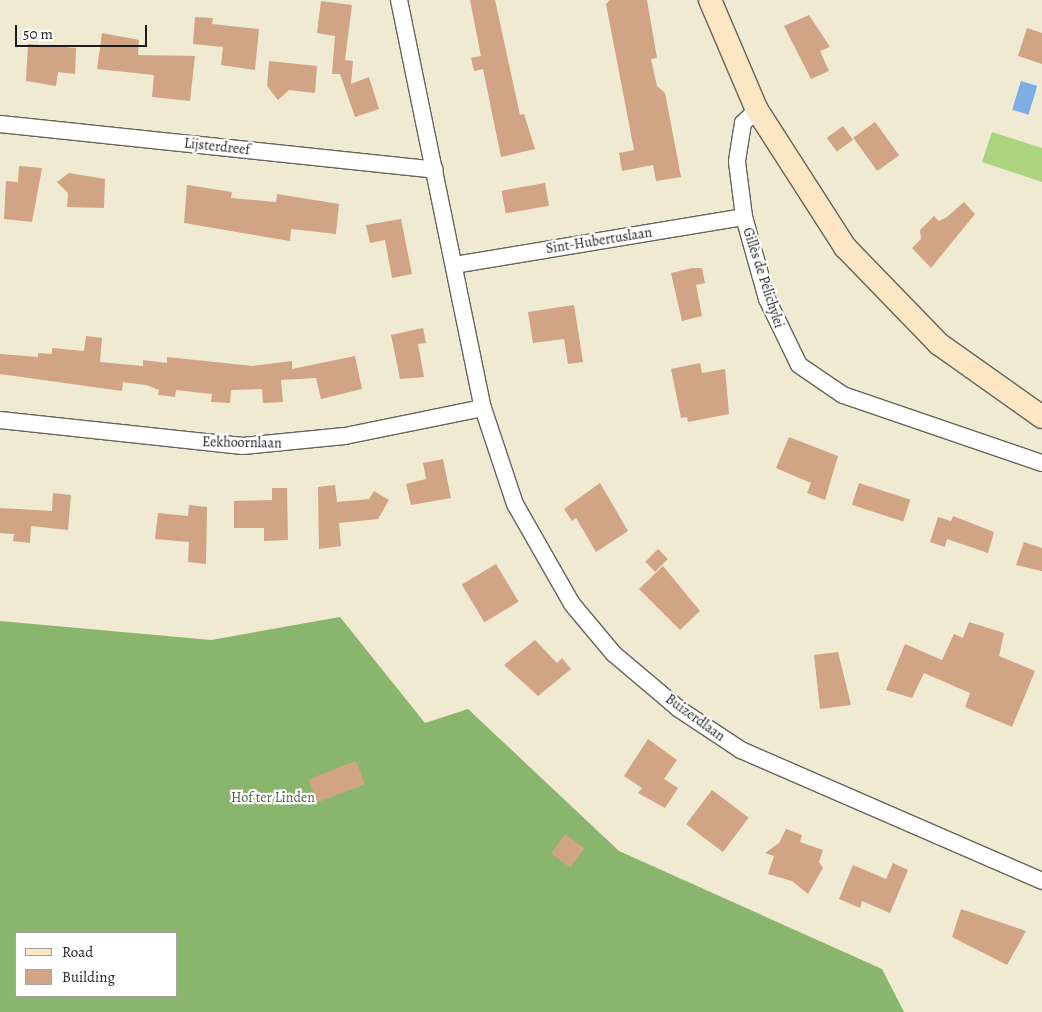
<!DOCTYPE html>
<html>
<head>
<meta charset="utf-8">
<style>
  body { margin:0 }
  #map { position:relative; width:1042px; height:1012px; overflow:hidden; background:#f0ead2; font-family:Alegreya,serif }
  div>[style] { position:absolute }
  .green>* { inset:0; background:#acd37d }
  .forest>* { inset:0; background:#89b56c }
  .water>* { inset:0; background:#7dace7; transform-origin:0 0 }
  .building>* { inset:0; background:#d0a484; transform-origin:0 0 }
  .roads { filter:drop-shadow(1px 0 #66645c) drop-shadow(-1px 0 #66645c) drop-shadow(0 1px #66645c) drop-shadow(0 -1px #66645c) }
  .street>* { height:16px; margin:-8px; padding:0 8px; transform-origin:8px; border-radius:8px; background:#fff }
  .secondary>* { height:22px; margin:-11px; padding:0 11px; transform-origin:11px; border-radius:11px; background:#fce6c4 }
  span { translate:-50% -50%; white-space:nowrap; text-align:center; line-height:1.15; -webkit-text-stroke:4.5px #fff; paint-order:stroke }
  .street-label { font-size:14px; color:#1c1c1c }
  .park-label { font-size:14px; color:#4e5c3e }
  .legend { position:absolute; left:15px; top:932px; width:162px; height:65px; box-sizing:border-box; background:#fff; border:1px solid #a4a4a4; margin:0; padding:6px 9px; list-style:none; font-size:15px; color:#1c1c1c }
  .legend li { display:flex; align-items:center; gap:10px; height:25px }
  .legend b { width:25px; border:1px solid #a4a4a4 }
  .scale { position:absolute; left:15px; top:25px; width:132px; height:22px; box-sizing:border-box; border:2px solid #1c1c1c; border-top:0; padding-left:6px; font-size:15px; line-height:18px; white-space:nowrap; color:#1c1c1c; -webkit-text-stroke:4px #fff; paint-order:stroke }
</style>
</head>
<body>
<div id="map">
  <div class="green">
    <i style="clip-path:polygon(992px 132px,1042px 148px,1042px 182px,982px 162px)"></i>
  </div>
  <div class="forest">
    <i style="clip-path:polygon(evenodd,340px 617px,425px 723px,468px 709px,619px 851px,882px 969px,904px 1012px,0 1012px,0 621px,211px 640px,340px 617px,16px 933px,176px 933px,176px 996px,16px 996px,16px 933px)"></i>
  </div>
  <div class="water">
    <i style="left:1021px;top:81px;width:17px;height:30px;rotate:17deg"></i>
  </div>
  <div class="building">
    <i style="clip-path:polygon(470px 0,495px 0,520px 115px,524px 114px,535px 149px,501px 157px,483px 69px,474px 71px,471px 58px,481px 56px)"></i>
    <i style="clip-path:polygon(610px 0,647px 0,657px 58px,651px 59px,657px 86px,665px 93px,681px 177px,656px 181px,653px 165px,622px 171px,619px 153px,634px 150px,606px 4px)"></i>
    <i style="clip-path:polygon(321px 1px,352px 5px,345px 60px,353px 61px,351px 84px,369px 77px,379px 109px,355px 117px,340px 74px,332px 74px,335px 36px,317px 33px)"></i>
    <i style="clip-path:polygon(809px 15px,830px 47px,820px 51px,829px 71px,811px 79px,784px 26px)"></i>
    <i style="clip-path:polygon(195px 17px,213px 18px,212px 24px,259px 29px,255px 70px,221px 65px,223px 47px,193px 44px)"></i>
    <i style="clip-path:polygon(1027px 28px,1042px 33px,1042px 64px,1018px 56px)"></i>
    <i style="clip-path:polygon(102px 33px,139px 40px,138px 55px,195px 56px,190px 101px,152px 97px,154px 75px,97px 69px)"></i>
    <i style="clip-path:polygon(28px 44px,76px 48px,75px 74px,58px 72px,56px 86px,26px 81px)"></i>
    <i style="clip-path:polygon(269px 61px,317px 66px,315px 93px,289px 90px,278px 100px,267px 86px)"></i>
    <i style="left:875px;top:122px;width:41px;height:27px;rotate:54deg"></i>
    <i style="left:843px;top:126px;width:17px;height:20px;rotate:54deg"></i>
    <i style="clip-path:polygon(19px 166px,42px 168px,32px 222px,4px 219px,6px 181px,18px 182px)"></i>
    <i style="clip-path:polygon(69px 173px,105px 179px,104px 208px,67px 207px,68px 193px,57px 182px)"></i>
    <i style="left:545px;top:183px;width:23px;height:44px;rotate:80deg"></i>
    <i style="clip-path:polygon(187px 185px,232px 192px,231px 198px,276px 202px,277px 194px,339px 204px,336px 234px,291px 229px,290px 241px,184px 223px)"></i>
    <i style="clip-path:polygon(964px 202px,975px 214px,931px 268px,912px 248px,921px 239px,920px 230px,934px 216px,939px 221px,947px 217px)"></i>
    <i style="clip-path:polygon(401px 219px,412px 274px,392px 278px,385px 240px,370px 243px,366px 225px)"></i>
    <i style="clip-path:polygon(692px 268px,702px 268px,705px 283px,696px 285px,702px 316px,682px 321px,671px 273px)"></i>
    <i style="clip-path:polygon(574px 305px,583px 362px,568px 364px,564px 339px,533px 343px,528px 312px)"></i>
    <i style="clip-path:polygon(423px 328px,426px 343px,418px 344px,424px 377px,400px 379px,391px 335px)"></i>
    <i style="clip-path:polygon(86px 336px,102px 338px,100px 362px,143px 366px,143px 360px,167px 363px,167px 357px,253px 366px,292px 361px,292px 369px,355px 356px,362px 389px,321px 399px,316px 378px,281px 380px,283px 402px,263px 403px,262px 389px,231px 390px,230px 403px,211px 402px,212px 394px,176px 390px,175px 397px,158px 395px,159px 390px,146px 385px,123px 382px,122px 391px,0 374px,0 354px,38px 357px,38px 353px,52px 354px,52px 348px,84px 351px)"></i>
    <i style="clip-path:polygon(700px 363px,702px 373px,725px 369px,729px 414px,688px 422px,687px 417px,681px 418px,671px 369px)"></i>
    <i style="clip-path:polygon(789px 437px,838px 456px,825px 500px,807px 493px,811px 483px,776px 468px)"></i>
    <i style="clip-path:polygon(443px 459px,451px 498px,411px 505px,406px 484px,426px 479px,423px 463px)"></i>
    <i style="clip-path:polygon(600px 483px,628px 531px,596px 552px,576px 518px,572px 521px,564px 509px)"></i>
    <i style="left:859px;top:483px;width:54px;height:23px;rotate:18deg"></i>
    <i style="clip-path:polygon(335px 485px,337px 502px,369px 499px,374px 491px,389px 500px,378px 519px,339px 523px,341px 546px,319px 549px,318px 487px)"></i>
    <i style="clip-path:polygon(272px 488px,287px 488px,288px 540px,264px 541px,264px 528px,234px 528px,234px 501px,272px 500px)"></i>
    <i style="clip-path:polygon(53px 493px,71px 495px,68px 530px,31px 526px,30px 543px,13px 541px,14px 534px,0 533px,0 508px,52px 511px)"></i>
    <i style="clip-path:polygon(189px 505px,207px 507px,206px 564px,188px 562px,189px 542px,155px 539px,158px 513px,188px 516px)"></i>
    <i style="clip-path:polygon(953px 516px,994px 532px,988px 553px,947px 539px,945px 547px,930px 542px,938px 517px,951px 521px)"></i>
    <i style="clip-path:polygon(1024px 542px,1042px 548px,1042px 571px,1016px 565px)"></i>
    <i style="left:658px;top:549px;width:14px;height:18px;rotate:45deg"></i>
    <i style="left:496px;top:564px;width:44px;height:40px;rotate:59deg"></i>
    <i style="clip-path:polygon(663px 566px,700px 611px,680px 630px,639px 589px)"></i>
    <i style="clip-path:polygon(969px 622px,1004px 633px,999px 656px,1035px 671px,1012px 727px,965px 707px,970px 693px,924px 673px,912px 698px,886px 690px,905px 644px,942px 660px,954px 634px,963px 638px)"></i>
    <i style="clip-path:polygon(535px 640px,557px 663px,562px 658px,571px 669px,538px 696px,504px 665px)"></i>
    <i style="clip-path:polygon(838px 652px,851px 705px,820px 709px,814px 655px)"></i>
    <i style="clip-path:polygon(648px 739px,677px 760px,664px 779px,678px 788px,665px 808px,638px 793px,642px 788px,624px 776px)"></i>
    <i style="left:356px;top:761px;width:25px;height:51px;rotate:69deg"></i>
    <i style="left:712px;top:790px;width:46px;height:43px;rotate:37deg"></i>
    <i style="clip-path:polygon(786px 829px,802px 835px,800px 842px,823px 850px,819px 862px,823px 868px,808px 894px,792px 881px,768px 874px,774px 856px,765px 853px,779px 843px)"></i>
    <i style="left:565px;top:834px;width:24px;height:24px;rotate:36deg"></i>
    <i style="clip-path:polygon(893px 863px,908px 870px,890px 913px,862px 901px,860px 908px,839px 899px,853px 865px,886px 879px)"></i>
    <i style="clip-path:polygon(961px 909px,1026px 931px,1007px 965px,952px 937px)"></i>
  </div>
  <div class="roads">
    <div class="street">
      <i style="left:399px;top:0;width:417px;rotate:78.4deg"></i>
      <i style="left:483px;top:408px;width:101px;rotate:71.6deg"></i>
      <i style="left:515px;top:504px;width:115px;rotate:60.3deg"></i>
      <i style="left:572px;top:604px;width:65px;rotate:50deg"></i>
      <i style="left:614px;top:654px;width:85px;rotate:40.2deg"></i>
      <i style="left:679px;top:709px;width:74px;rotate:33.5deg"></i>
      <i style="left:741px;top:750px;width:328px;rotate:23.5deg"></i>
      <i style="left:757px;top:110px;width:19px;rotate:137deg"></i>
      <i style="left:743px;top:123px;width:39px;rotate:99deg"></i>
      <i style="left:737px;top:162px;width:55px;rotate:82.7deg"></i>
      <i style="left:744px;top:217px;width:85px;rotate:74.3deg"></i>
      <i style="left:767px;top:299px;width:73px;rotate:64.1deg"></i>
      <i style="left:799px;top:365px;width:53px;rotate:34.3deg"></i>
      <i style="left:843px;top:395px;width:210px;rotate:18.9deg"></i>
      <i style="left:0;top:124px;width:437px;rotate:6deg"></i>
      <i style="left:454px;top:265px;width:294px;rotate:-9.4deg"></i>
      <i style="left:0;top:420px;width:244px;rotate:6.1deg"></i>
      <i style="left:243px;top:446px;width:102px;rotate:-5.6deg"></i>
      <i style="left:345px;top:436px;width:141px;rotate:-11.5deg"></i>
    </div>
    <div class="secondary">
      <i style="left:710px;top:0;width:120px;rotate:66.9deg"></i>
      <i style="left:757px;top:110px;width:163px;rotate:57.3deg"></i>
      <i style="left:845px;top:247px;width:135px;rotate:45.9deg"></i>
      <i style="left:939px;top:344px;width:126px;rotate:35.3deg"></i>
    </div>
  </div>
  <div class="street-label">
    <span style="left:217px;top:147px;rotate:6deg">Lijsterdreef</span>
    <span style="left:599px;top:241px;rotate:-9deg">Sint-Hubertuslaan</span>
    <span style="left:763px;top:278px;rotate:72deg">Gillès de Pélichylei</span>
    <span style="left:242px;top:443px;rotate:1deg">Eekhoornlaan</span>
    <span style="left:695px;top:718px;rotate:36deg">Buizerdlaan</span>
  </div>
  <div class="park-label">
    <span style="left:273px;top:798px">Hof ter Linden</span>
  </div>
  <ul class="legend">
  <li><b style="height:6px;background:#fce6c4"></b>Road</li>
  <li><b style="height:14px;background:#d0a484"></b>Building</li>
  </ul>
  <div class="scale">50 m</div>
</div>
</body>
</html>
